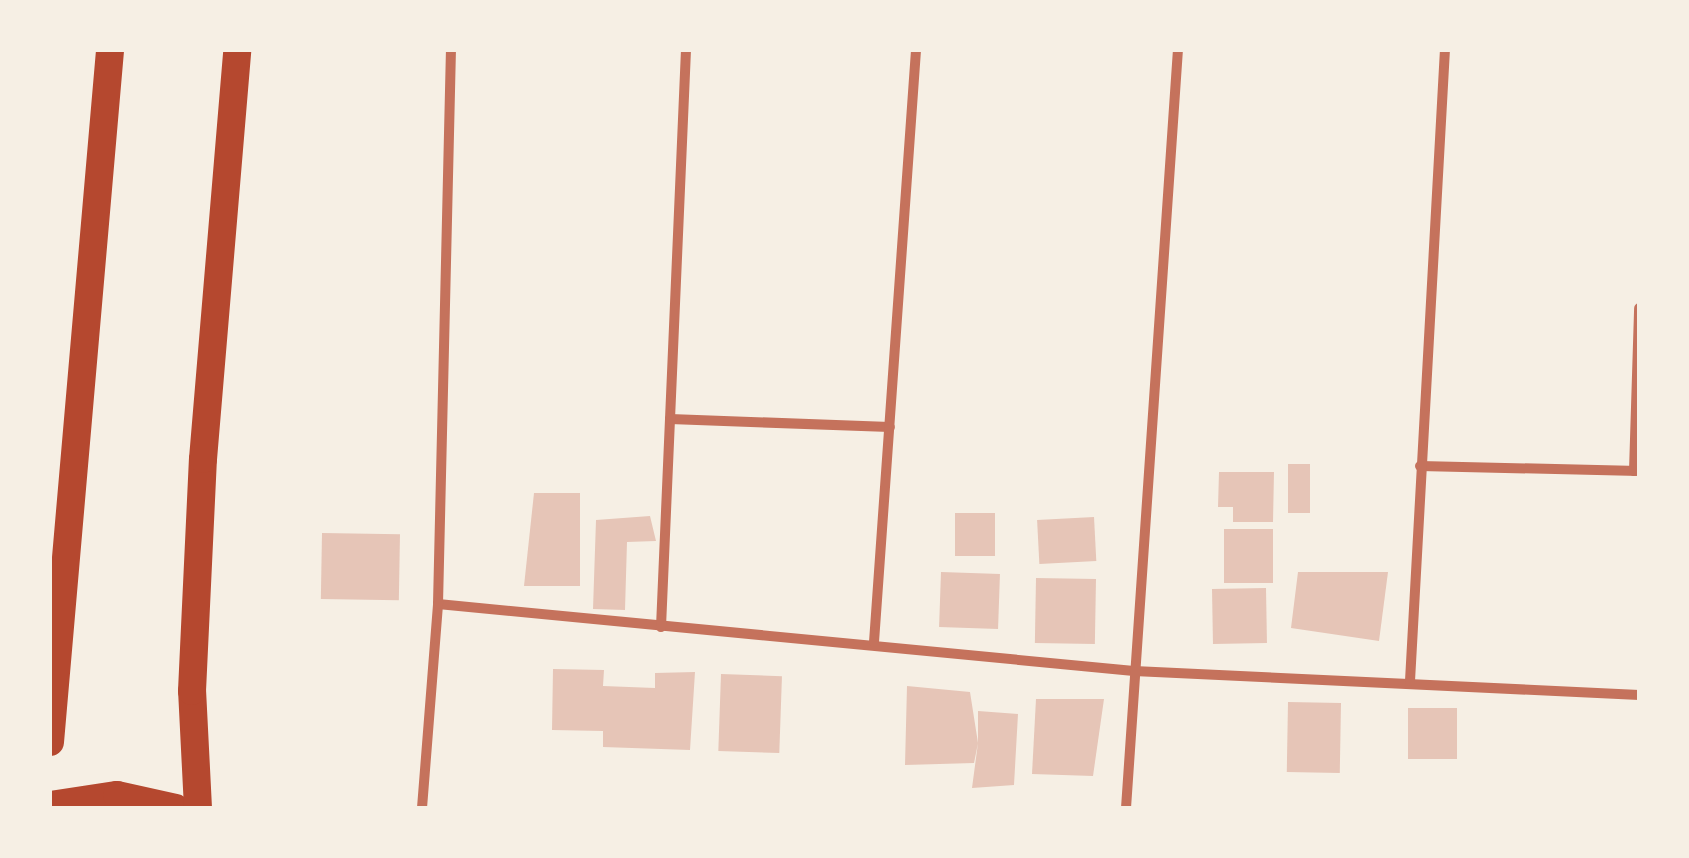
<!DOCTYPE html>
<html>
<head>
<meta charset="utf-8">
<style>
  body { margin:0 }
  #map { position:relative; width:1689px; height:858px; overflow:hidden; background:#f6efe4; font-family:"PT Sans",sans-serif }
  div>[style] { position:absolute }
  .building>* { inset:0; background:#e6c5b7; transform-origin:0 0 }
  .minor>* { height:10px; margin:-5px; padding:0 5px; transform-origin:5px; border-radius:5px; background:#c5725c }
  .trunk>* { height:28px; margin:-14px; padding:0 14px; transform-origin:14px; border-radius:14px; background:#b5482f }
  span { translate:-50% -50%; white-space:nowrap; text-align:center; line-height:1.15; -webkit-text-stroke:8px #f6efe4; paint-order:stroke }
  .frame { position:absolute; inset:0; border:52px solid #f6efe4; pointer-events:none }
</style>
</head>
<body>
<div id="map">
  <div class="building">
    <i style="left:1288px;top:464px;width:22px;height:49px"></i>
    <i style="clip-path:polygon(1219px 472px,1274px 472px,1273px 522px,1233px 522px,1233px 507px,1218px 507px)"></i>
    <i style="clip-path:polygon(534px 493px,580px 493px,580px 586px,524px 586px)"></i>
    <i style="left:955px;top:513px;width:40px;height:43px"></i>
    <i style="clip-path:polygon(650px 516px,656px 541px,627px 542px,625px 610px,593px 609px,596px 520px)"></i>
    <i style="left:1094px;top:517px;width:44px;height:57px;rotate:87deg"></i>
    <i style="left:1224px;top:529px;width:49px;height:54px"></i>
    <i style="left:322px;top:533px;width:78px;height:66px;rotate:1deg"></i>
    <i style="left:941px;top:572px;width:59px;height:55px;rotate:2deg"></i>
    <i style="clip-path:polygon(1298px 572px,1388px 572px,1379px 641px,1291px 628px)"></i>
    <i style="left:1036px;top:578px;width:60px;height:65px;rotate:1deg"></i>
    <i style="left:1266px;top:588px;width:55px;height:54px;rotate:89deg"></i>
    <i style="clip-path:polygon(553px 669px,604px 670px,603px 686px,655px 688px,655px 673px,695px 672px,690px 750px,603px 747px,603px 731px,552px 730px)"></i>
    <i style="left:721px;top:674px;width:61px;height:77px;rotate:2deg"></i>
    <i style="clip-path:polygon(907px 686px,970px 692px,978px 743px,978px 711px,1018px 714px,1014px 785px,972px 788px,978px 743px,974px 763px,905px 765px)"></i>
    <i style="clip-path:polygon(1036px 699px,1104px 699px,1093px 776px,1032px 774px)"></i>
    <i style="left:1288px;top:702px;width:53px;height:70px;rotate:1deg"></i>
    <i style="left:1408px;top:708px;width:49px;height:51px"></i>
  </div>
  <div class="minor">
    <i style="left:670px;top:419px;width:220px;rotate:2.1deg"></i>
    <i style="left:1420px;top:466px;width:219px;rotate:1.3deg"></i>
    <i style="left:1634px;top:471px;width:163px;rotate:-88.2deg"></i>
    <i style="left:438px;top:604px;width:699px;rotate:5.5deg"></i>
    <i style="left:1134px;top:671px;width:506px;rotate:2.72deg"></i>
    <i style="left:661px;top:627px;width:578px;rotate:-87.52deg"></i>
    <i style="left:874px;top:642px;width:593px;rotate:-85.94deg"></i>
    <i style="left:1410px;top:681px;width:632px;rotate:-86.83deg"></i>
    <i style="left:422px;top:808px;width:205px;rotate:-85.5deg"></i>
    <i style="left:438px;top:604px;width:554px;rotate:-88.66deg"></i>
    <i style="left:1126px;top:808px;width:760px;rotate:-86.08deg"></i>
  </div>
  <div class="trunk">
    <i style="left:50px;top:742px;width:695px;rotate:-85.04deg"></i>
    <i style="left:50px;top:805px;width:68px;rotate:-8.5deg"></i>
    <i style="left:117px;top:795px;width:60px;rotate:12.4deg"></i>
    <i style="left:198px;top:808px;width:117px;rotate:-92.9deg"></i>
    <i style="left:192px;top:691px;width:232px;rotate:-87.3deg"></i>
    <i style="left:203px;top:459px;width:410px;rotate:-85.2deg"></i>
  </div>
  <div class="frame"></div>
</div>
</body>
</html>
